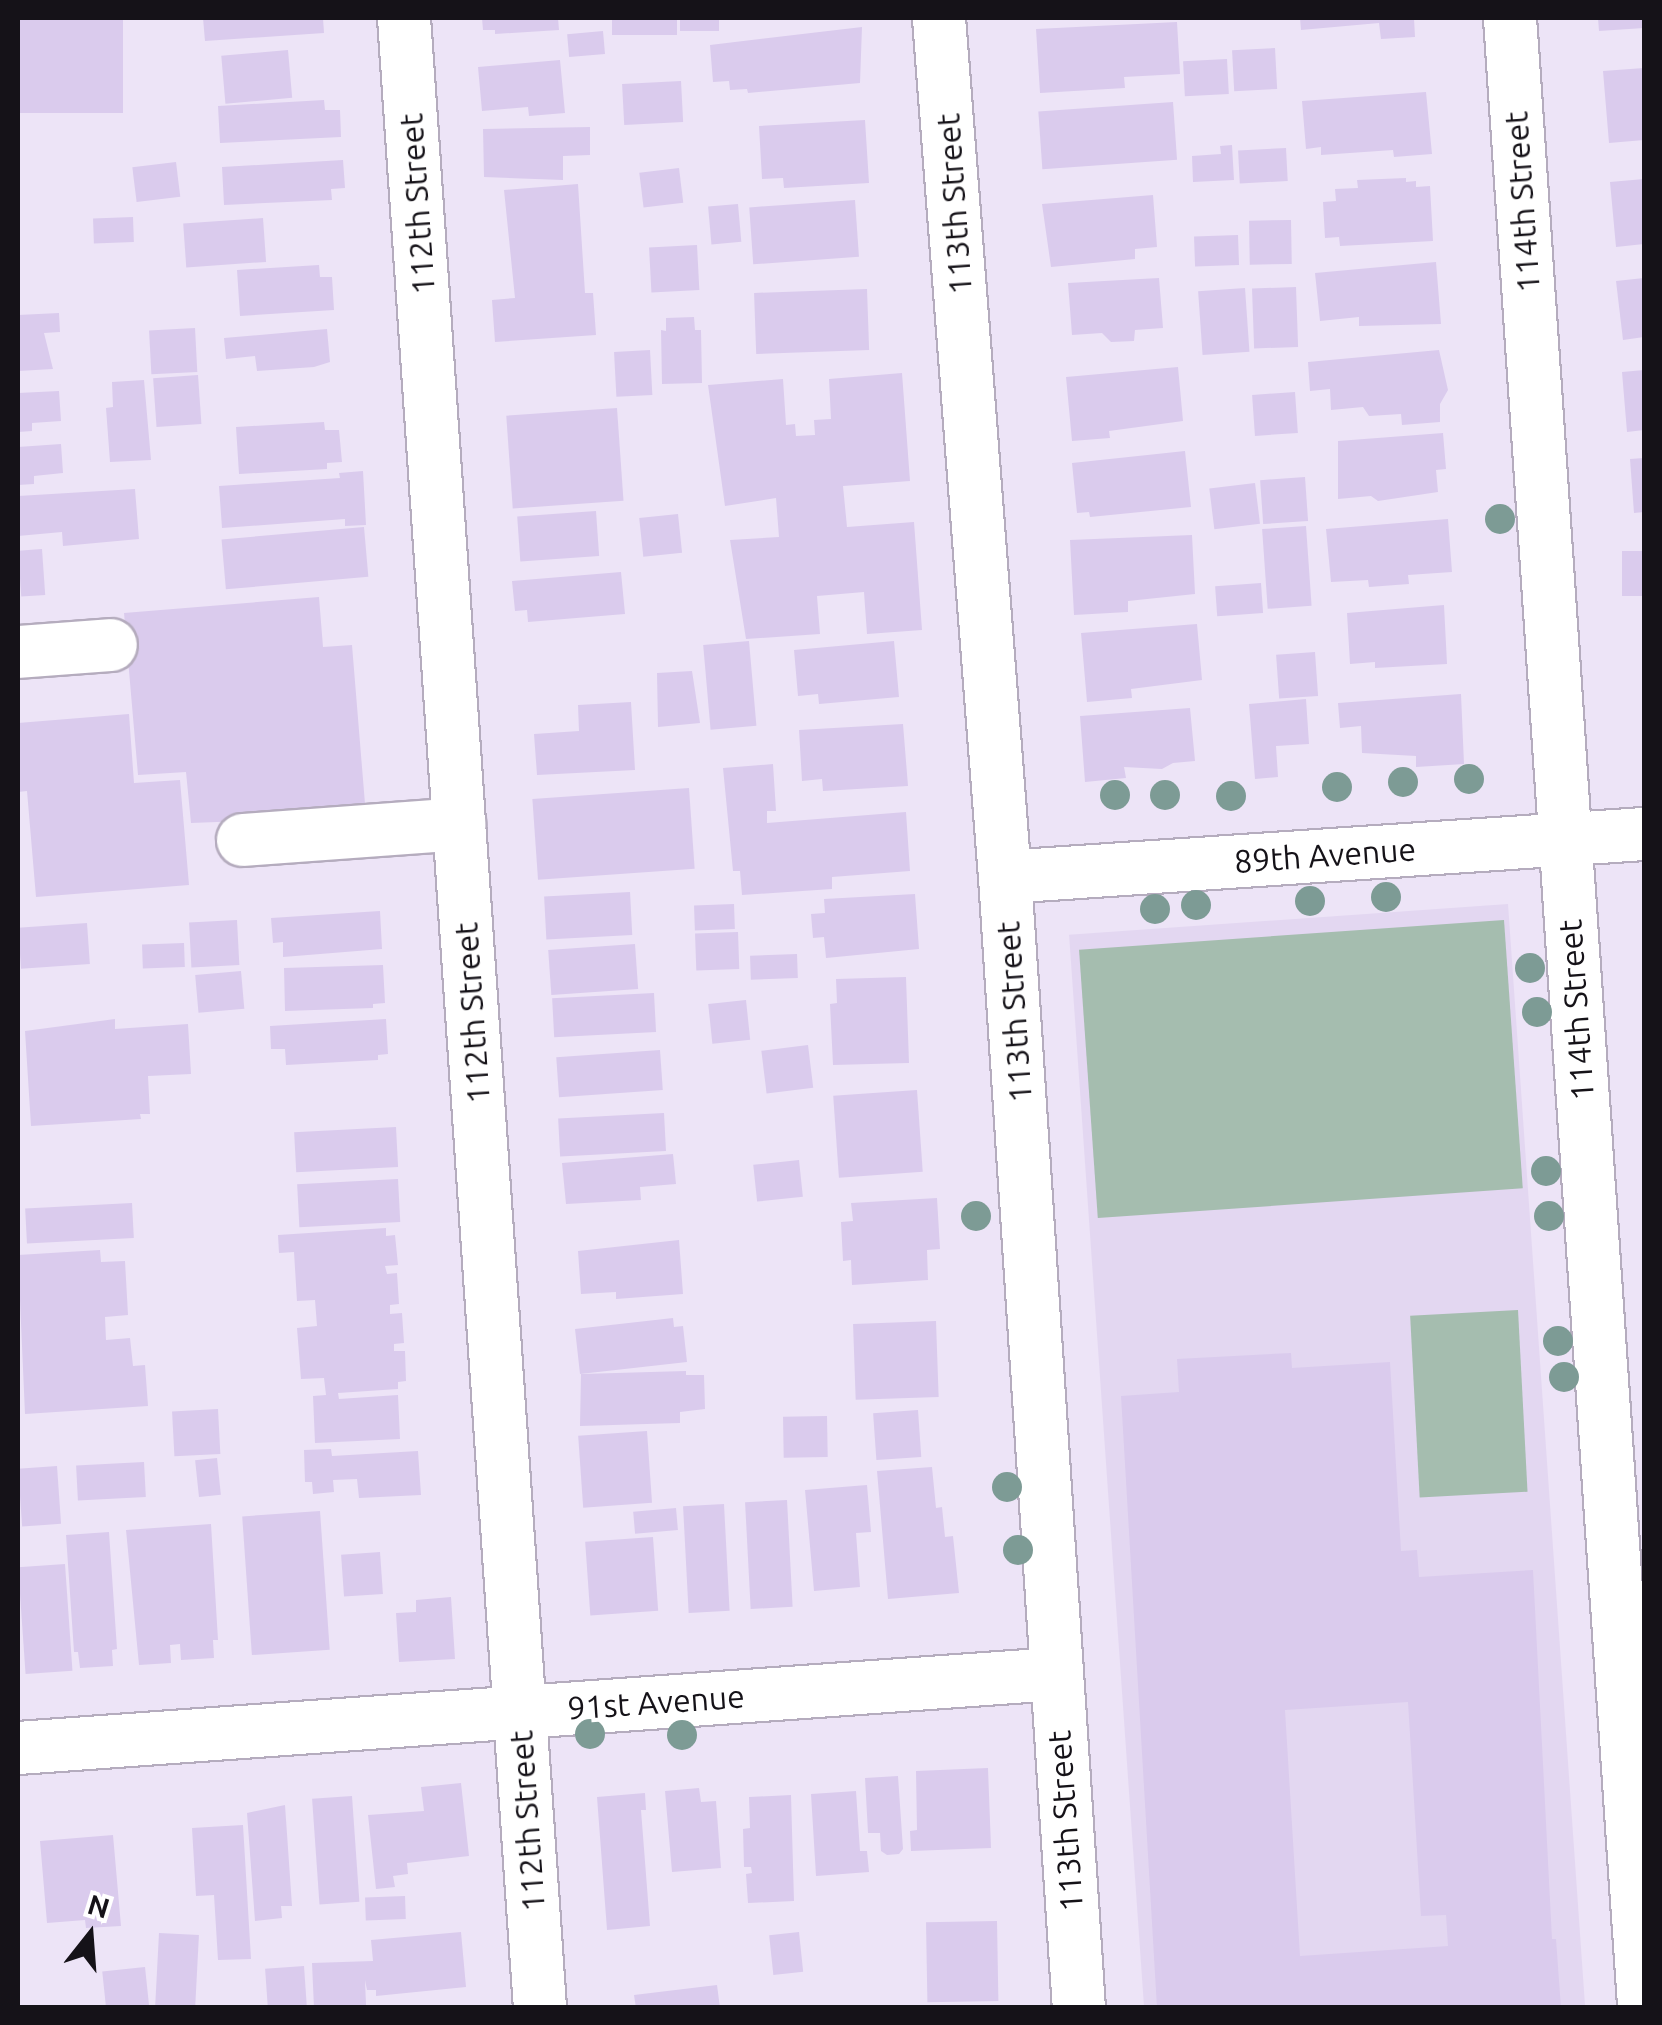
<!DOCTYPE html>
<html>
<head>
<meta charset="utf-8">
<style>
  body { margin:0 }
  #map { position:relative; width:1662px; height:2025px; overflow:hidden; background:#ede4f7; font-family:Ubuntu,sans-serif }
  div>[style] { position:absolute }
  .built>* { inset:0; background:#e3d7f1; transform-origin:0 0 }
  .green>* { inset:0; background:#a5bdaf; transform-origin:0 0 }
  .building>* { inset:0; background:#dacbed; transform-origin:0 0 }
  .roads { filter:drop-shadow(2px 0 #b5acbe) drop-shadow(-2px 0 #b5acbe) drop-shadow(0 2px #b5acbe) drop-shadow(0 -2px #b5acbe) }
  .minor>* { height:52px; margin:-26px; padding:0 26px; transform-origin:26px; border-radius:26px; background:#fff }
  .trees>* { width:30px; height:30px; margin:-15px; border-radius:50%; background:#7d9b95 }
  span { translate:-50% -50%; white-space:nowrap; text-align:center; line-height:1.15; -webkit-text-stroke:8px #fff; paint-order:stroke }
  .street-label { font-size:32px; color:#151218 }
  .frame { position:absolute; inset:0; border:20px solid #151218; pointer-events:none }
  .north { position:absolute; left:40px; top:1885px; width:100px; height:100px; -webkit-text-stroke:8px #fff; paint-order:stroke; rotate:17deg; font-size:28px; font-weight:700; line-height:40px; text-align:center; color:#151218 }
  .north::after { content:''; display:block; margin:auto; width:35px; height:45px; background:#151218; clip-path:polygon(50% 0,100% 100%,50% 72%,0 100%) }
</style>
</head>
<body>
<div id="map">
  <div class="built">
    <i style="left:1508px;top:904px;width:1105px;height:440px;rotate:86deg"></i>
  </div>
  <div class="green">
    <i style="left:1504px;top:920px;width:269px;height:426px;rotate:86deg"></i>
    <i style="left:1518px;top:1310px;width:182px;height:108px;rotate:87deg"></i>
  </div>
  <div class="building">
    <i style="left:18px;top:18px;width:105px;height:95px"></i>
    <i style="clip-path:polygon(203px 18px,323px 18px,324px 33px,205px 41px)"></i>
    <i style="clip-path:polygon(482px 18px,558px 18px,559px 30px,495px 34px,495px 30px,483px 30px)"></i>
    <i style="left:612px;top:18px;width:65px;height:17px"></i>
    <i style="left:680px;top:18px;width:39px;height:13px"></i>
    <i style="clip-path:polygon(1300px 18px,1414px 18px,1415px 37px,1381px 39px,1379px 23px,1301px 30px)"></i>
    <i style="clip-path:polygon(1598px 18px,1644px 18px,1644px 28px,1599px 31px)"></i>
    <i style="clip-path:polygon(1177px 22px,1180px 74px,1124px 77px,1125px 88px,1040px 93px,1036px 29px)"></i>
    <i style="clip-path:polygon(862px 27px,860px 83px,748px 93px,747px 89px,730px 90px,729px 81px,713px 82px,710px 45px)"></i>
    <i style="left:603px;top:31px;width:23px;height:36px;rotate:85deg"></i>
    <i style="left:1275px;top:48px;width:41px;height:43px;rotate:87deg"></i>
    <i style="left:288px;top:50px;width:48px;height:67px;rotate:85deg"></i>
    <i style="left:1227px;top:59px;width:35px;height:44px;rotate:87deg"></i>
    <i style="clip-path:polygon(560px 60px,565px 113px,529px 116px,528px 107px,482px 111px,478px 67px)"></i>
    <i style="clip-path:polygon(1644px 68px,1644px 140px,1609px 143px,1603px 71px)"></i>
    <i style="left:681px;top:81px;width:41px;height:59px;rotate:87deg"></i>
    <i style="clip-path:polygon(1426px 92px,1432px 154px,1394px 157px,1393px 150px,1321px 155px,1321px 147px,1306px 149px,1302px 101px)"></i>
    <i style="clip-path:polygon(324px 100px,325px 110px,340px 110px,341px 137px,220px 143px,218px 106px)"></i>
    <i style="left:1173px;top:102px;width:58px;height:135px;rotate:86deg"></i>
    <i style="clip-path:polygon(865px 120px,869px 183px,784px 188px,783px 178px,762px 179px,759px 126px)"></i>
    <i style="clip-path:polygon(590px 127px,590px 155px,563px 156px,563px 180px,484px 177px,483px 129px)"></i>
    <i style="clip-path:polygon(1232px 145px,1234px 180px,1193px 182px,1192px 156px,1221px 154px,1220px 146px)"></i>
    <i style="left:1286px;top:148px;width:33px;height:48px;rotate:87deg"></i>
    <i style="clip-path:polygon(343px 160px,345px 188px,331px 189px,332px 200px,224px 205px,222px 167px)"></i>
    <i style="left:176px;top:162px;width:35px;height:44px;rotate:83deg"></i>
    <i style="left:679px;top:168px;width:35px;height:40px;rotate:83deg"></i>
    <i style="clip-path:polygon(1406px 178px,1406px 182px,1416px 181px,1416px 187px,1430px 186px,1433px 241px,1340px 246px,1339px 237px,1325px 238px,1323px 202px,1336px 201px,1335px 189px,1358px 188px,1357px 180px)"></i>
    <i style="clip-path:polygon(1644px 179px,1644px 244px,1616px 247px,1610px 182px)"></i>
    <i style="clip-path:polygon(578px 184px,585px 293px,593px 293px,596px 335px,495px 342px,492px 300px,515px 298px,504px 190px)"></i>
    <i style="clip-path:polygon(1153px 195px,1157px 247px,1135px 249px,1135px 259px,1051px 267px,1042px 204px)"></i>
    <i style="left:855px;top:200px;width:57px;height:106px;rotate:86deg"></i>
    <i style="left:738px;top:204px;width:38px;height:30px;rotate:85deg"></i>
    <i style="left:133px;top:217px;width:25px;height:40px;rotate:88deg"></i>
    <i style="left:263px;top:218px;width:44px;height:80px;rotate:86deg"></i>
    <i style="left:1291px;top:220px;width:44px;height:42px;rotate:89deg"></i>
    <i style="left:1238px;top:235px;width:30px;height:44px;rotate:88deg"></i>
    <i style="left:697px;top:245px;width:45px;height:48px;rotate:87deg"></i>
    <i style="clip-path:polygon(1436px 262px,1441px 324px,1359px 326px,1359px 317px,1320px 321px,1315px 273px)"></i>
    <i style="clip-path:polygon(319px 265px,320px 277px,332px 277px,334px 310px,240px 316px,237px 270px)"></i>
    <i style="clip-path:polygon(1159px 278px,1163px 328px,1135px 330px,1134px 341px,1111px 342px,1102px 333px,1072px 335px,1068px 283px)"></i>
    <i style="clip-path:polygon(1644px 278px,1644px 337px,1623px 340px,1616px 281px)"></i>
    <i style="left:1296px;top:287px;width:60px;height:44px;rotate:88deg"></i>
    <i style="left:1245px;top:288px;width:64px;height:47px;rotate:86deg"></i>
    <i style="left:867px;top:289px;width:61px;height:113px;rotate:88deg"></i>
    <i style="clip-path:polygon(59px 313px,60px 332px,44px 333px,53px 369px,18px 371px,18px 315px)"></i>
    <i style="clip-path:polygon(694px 317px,695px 330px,701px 330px,702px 383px,662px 384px,661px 330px,666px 331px,666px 318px)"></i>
    <i style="left:195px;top:328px;width:44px;height:46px;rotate:87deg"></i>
    <i style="clip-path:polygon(327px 329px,330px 362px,314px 367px,257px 371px,255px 356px,226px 359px,224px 338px)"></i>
    <i style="left:650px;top:350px;width:45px;height:36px;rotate:87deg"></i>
    <i style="clip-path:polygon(1439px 350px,1448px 390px,1440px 404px,1440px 422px,1402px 425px,1401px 414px,1369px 416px,1363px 407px,1331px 410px,1330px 389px,1310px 391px,1308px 362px)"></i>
    <i style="clip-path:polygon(1178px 367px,1183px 421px,1109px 431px,1110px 438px,1072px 441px,1066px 377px)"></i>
    <i style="clip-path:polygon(1644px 370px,1644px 430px,1627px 432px,1622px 372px)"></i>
    <i style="clip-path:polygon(902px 373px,910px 481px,843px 486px,847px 527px,914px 522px,922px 630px,867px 634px,864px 592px,817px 596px,820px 634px,746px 639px,730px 540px,779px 537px,776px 498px,725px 506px,708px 385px,783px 379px,786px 425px,795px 424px,796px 436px,815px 435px,814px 420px,831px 419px,829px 379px)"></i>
    <i style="left:198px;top:375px;width:49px;height:45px;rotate:86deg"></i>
    <i style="clip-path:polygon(144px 380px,151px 460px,110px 462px,106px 408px,113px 407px,112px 382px)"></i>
    <i style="clip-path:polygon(59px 391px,61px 421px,32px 423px,32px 431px,18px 432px,18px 393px)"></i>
    <i style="left:1295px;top:392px;width:41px;height:43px;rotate:86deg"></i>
    <i style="left:617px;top:408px;width:93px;height:111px;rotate:86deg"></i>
    <i style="clip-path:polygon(324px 422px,325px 430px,339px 430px,342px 462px,327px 463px,327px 469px,239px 474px,236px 427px)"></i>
    <i style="clip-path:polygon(1443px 433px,1446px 469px,1436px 470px,1438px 492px,1378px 501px,1371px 496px,1338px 499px,1338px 441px)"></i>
    <i style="clip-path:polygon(61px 444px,63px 473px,34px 476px,34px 484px,18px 485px,18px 447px)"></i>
    <i style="clip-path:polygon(1185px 451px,1191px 507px,1090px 517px,1089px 512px,1077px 513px,1072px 463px)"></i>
    <i style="clip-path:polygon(1644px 458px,1644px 512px,1634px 513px,1630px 459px)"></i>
    <i style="clip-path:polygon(363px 471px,366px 525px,345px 526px,345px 519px,222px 528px,219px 486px,340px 478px,339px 473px)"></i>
    <i style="left:1305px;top:477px;width:44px;height:45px;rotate:86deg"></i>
    <i style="left:1255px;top:483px;width:41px;height:46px;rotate:83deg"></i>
    <i style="clip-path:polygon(135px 489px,139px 539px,63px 546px,62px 532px,18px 536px,18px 496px)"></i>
    <i style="left:596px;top:511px;width:45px;height:79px;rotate:86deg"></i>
    <i style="left:678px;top:514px;width:39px;height:39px;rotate:84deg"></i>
    <i style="clip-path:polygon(1448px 519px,1452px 572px,1408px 575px,1409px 584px,1369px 587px,1368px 580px,1331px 582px,1326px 529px)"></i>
    <i style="left:1306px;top:526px;width:80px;height:44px;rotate:86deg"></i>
    <i style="left:364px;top:527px;width:50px;height:143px;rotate:85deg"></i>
    <i style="clip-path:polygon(1192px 535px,1195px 594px,1128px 601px,1128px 612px,1074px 615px,1070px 540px)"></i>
    <i style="left:42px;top:549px;width:46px;height:24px;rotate:86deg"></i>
    <i style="left:1622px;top:551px;width:22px;height:45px"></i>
    <i style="clip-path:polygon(621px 572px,625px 614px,528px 622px,527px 610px,515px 611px,512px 581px)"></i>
    <i style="left:1261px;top:583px;width:30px;height:46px;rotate:86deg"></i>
    <i style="clip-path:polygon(319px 597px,323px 647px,352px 645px,366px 816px,191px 823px,186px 772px,138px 775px,124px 613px)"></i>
    <i style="clip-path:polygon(1444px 605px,1447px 664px,1375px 668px,1375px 662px,1350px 664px,1347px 613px)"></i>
    <i style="clip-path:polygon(1197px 624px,1202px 680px,1131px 689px,1132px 698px,1087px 702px,1081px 633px)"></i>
    <i style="left:749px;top:641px;width:85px;height:46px;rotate:85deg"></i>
    <i style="clip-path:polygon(894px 641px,899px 697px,819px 704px,818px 694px,798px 696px,794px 650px)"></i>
    <i style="left:1315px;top:652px;width:44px;height:39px;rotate:86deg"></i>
    <i style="clip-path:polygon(692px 671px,700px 723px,658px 727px,657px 673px)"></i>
    <i style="clip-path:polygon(1461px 694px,1464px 764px,1416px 767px,1416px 756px,1362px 753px,1361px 726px,1340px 728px,1338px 703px)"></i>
    <i style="clip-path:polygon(1306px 699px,1309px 744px,1276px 746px,1278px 777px,1255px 779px,1249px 704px)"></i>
    <i style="clip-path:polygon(631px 702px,635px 770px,537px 775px,534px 734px,579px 731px,578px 705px)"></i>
    <i style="clip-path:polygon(1190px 708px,1195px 761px,1173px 763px,1162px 769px,1124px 767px,1126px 778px,1085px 782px,1080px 716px)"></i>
    <i style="clip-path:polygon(129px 714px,134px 783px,180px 780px,189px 885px,36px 897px,27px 791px,18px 792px,18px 723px)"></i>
    <i style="clip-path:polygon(903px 724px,908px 786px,823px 791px,822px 779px,802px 781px,799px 730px)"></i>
    <i style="clip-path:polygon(773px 764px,776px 811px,767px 811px,767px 823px,906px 812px,910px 871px,832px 877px,832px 889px,742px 895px,740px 871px,733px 871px,723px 768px)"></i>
    <i style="left:689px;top:788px;width:81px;height:157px;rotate:86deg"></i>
    <i style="left:630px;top:892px;width:43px;height:86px;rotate:87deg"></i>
    <i style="clip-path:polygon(915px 894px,919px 949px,826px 958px,824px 937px,813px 938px,811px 914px,825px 913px,824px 899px)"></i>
    <i style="left:734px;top:904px;width:25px;height:40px;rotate:88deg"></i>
    <i style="clip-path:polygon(380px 911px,382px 949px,283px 957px,283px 942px,273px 943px,271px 918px)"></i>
    <i style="left:237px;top:920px;width:45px;height:48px;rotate:87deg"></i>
    <i style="left:87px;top:923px;width:41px;height:69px;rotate:86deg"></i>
    <i style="left:738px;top:932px;width:37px;height:43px;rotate:88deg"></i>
    <i style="left:184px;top:943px;width:24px;height:42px;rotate:88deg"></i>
    <i style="left:635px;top:944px;width:45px;height:87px;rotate:86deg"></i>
    <i style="left:797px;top:954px;width:24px;height:47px;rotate:88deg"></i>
    <i style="clip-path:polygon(383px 965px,385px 1003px,373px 1004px,373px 1008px,285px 1011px,284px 968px)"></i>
    <i style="left:241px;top:971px;width:38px;height:46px;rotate:85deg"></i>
    <i style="clip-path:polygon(906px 977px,909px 1063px,833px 1065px,830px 1004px,837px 1003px,836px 979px)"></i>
    <i style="left:654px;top:993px;width:39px;height:102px;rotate:87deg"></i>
    <i style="left:746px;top:1000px;width:40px;height:38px;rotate:84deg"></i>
    <i style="clip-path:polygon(115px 1019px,115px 1029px,188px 1024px,191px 1074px,148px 1076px,150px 1114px,140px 1114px,141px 1119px,31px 1126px,25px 1031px)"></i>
    <i style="clip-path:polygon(386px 1019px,388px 1054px,378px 1055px,378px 1060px,286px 1065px,285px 1049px,271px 1049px,270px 1026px)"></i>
    <i style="left:808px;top:1045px;width:43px;height:47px;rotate:83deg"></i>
    <i style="left:660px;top:1050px;width:40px;height:104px;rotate:86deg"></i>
    <i style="left:917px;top:1090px;width:82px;height:84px;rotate:86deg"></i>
    <i style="left:664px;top:1113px;width:38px;height:106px;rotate:87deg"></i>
    <i style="left:396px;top:1127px;width:40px;height:102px;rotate:87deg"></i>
    <i style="clip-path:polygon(673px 1154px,676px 1184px,640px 1187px,641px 1200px,566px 1204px,562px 1163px)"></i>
    <i style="left:799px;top:1160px;width:37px;height:46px;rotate:84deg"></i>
    <i style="left:398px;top:1179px;width:43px;height:101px;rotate:87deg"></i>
    <i style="clip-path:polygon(937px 1198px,940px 1249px,927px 1250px,928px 1280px,852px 1285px,851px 1260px,843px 1261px,841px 1222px,853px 1221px,851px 1203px)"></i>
    <i style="left:132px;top:1203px;width:35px;height:107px;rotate:87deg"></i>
    <i style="clip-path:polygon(386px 1228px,386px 1236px,395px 1235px,398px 1265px,385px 1266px,387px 1274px,397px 1273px,399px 1304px,390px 1305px,390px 1314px,402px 1313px,404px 1343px,394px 1344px,394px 1351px,405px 1351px,406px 1381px,398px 1382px,398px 1389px,338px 1393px,339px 1399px,398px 1395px,400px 1439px,315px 1443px,313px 1396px,326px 1395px,324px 1378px,301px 1379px,297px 1328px,317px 1326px,315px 1300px,297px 1301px,294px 1252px,279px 1253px,278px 1235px)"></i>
    <i style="clip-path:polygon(679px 1240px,683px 1294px,616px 1299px,616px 1292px,581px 1294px,578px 1251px)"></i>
    <i style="clip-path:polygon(100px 1250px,101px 1262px,125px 1261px,128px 1315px,105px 1317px,106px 1340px,130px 1338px,133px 1366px,145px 1365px,148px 1406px,25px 1414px,18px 1255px)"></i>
    <i style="clip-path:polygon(673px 1318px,674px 1327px,683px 1326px,687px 1362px,580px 1374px,575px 1329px)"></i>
    <i style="left:936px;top:1321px;width:76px;height:83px;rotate:88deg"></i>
    <i style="clip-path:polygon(evenodd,1291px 1353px,1292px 1368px,1390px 1362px,1401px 1551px,1417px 1550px,1419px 1577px,1533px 1570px,1552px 1939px,1556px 1939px,1561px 2008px,1157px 2008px,1121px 1396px,1179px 1392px,1177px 1359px,1291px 1353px,1408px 1702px,1421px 1916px,1446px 1915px,1448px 1946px,1300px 1956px,1285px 1710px,1408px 1702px)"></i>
    <i style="clip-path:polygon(686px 1371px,686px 1375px,704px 1375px,705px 1409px,680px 1412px,680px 1423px,580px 1426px,581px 1374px)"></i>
    <i style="left:218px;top:1409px;width:45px;height:46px;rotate:87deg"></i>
    <i style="left:918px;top:1410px;width:47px;height:45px;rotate:86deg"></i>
    <i style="left:827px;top:1416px;width:41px;height:44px;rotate:89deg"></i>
    <i style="left:647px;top:1431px;width:72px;height:69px;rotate:86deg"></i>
    <i style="clip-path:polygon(331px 1449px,332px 1456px,418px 1451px,421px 1495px,359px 1498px,357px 1479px,333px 1480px,334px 1492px,313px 1494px,312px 1482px,305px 1482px,304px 1450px)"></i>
    <i style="left:217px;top:1458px;width:37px;height:22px;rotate:84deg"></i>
    <i style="left:144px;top:1462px;width:35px;height:68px;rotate:87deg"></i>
    <i style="left:57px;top:1466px;width:58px;height:39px;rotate:86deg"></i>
    <i style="clip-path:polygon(932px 1467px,936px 1508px,942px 1507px,945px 1537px,953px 1536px,959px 1593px,888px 1599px,877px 1471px)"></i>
    <i style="clip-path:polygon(867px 1485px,871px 1532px,856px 1533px,860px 1587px,814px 1591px,805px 1490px)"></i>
    <i style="left:787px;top:1500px;width:107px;height:42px;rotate:87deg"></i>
    <i style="left:724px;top:1504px;width:107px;height:41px;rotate:87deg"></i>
    <i style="left:676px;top:1508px;width:22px;height:43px;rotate:85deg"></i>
    <i style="left:320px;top:1511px;width:139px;height:78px;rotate:86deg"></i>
    <i style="clip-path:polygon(211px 1524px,218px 1640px,213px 1640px,214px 1658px,181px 1660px,180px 1644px,170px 1645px,171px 1663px,139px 1665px,126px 1530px)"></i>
    <i style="clip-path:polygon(109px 1532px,117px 1649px,112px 1650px,113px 1666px,80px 1668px,78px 1652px,74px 1652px,66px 1535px)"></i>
    <i style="left:653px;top:1537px;width:74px;height:68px;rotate:86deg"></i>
    <i style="left:380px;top:1552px;width:42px;height:39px;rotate:86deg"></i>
    <i style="left:65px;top:1564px;width:107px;height:47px;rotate:86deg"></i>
    <i style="clip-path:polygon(451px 1597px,455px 1659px,399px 1662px,396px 1613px,416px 1612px,416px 1600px)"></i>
    <i style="clip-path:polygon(988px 1768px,991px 1848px,911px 1851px,910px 1831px,917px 1830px,916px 1771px)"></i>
    <i style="clip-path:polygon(898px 1776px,903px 1849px,899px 1854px,887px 1855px,881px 1851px,880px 1833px,868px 1833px,865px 1778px)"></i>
    <i style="clip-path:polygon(461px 1783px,469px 1856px,407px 1863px,408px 1874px,393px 1876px,395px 1887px,376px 1889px,368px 1815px,424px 1811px,421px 1787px)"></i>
    <i style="clip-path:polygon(699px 1788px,701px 1802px,716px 1801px,721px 1868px,672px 1872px,665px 1791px)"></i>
    <i style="clip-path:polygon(856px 1791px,860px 1851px,867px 1851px,869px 1872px,816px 1876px,811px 1794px)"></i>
    <i style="clip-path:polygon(645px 1793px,646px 1810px,641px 1810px,650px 1926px,607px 1930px,597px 1797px)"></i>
    <i style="clip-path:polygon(791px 1795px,794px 1901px,748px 1903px,746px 1874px,752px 1873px,751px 1867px,744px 1867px,743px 1829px,750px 1828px,749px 1797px)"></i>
    <i style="left:352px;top:1796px;width:106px;height:40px;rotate:86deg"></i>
    <i style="clip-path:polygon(285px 1805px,292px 1906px,281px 1906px,282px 1918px,255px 1921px,247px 1813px)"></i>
    <i style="clip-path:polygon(243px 1825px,251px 1959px,218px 1960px,214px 1895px,196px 1896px,192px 1828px)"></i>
    <i style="clip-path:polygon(113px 1835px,121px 1926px,86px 1928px,85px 1920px,47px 1923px,40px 1841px)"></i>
    <i style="left:405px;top:1896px;width:23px;height:40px;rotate:88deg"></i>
    <i style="left:997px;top:1921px;width:80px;height:71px;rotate:89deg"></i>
    <i style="clip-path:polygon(461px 1932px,466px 1987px,376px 1996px,376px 1990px,367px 1990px,365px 1980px,366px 2005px,314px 2008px,312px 1963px,373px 1961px,371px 1940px)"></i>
    <i style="left:799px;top:1932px;width:40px;height:30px;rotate:84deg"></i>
    <i style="left:159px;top:1933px;width:40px;height:75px;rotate:3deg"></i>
    <i style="left:304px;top:1966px;width:42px;height:39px;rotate:86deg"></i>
    <i style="left:145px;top:1967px;width:41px;height:43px;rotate:84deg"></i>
    <i style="clip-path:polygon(717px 1985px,720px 2008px,636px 2008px,634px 1995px)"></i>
  </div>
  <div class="roads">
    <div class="minor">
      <i style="left:404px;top:18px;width:1995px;rotate:86.09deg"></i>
      <i style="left:939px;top:18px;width:862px;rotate:85.61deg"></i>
      <i style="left:1005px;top:877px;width:1133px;rotate:86.26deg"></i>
      <i style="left:1510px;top:18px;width:1989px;rotate:86.14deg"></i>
      <i style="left:18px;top:652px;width:93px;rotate:-4.3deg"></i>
      <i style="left:243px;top:840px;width:217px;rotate:-4.2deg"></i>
      <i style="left:1005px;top:877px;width:640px;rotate:-3.85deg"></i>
      <i style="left:18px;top:1748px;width:1040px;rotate:-4.08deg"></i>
    </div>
  </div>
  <div class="trees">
    <i style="left:1500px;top:519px"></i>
    <i style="left:1469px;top:779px"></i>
    <i style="left:1403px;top:782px"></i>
    <i style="left:1337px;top:787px"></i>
    <i style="left:1115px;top:795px"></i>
    <i style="left:1165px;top:795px"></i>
    <i style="left:1231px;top:796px"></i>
    <i style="left:1386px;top:897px"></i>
    <i style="left:1310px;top:901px"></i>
    <i style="left:1196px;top:905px"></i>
    <i style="left:1155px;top:909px"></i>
    <i style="left:1530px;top:968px"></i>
    <i style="left:1537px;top:1012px"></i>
    <i style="left:1546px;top:1171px"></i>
    <i style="left:976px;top:1216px"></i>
    <i style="left:1549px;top:1216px"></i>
    <i style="left:1558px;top:1341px"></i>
    <i style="left:1564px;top:1377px"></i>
    <i style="left:1007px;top:1487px"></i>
    <i style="left:1018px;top:1550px"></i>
    <i style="left:590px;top:1734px"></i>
    <i style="left:682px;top:1735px"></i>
  </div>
  <div class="street-label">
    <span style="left:1522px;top:202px;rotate:-94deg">114th Street</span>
    <span style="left:417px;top:204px;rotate:-94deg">112th Street</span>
    <span style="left:954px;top:204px;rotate:-94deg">113th Street</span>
    <span style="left:1325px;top:855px;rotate:-4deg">89th Avenue</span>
    <span style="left:1576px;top:1010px;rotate:-94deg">114th Street</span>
    <span style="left:1014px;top:1012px;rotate:-94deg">113th Street</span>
    <span style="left:472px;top:1013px;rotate:-94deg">112th Street</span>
    <span style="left:656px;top:1702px;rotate:-4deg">91st Avenue</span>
    <span style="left:527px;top:1821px;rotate:-94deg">112th Street</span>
    <span style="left:1065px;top:1821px;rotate:-94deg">113th Street</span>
  </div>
  <div class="frame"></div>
  <div class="north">N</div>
</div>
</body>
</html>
